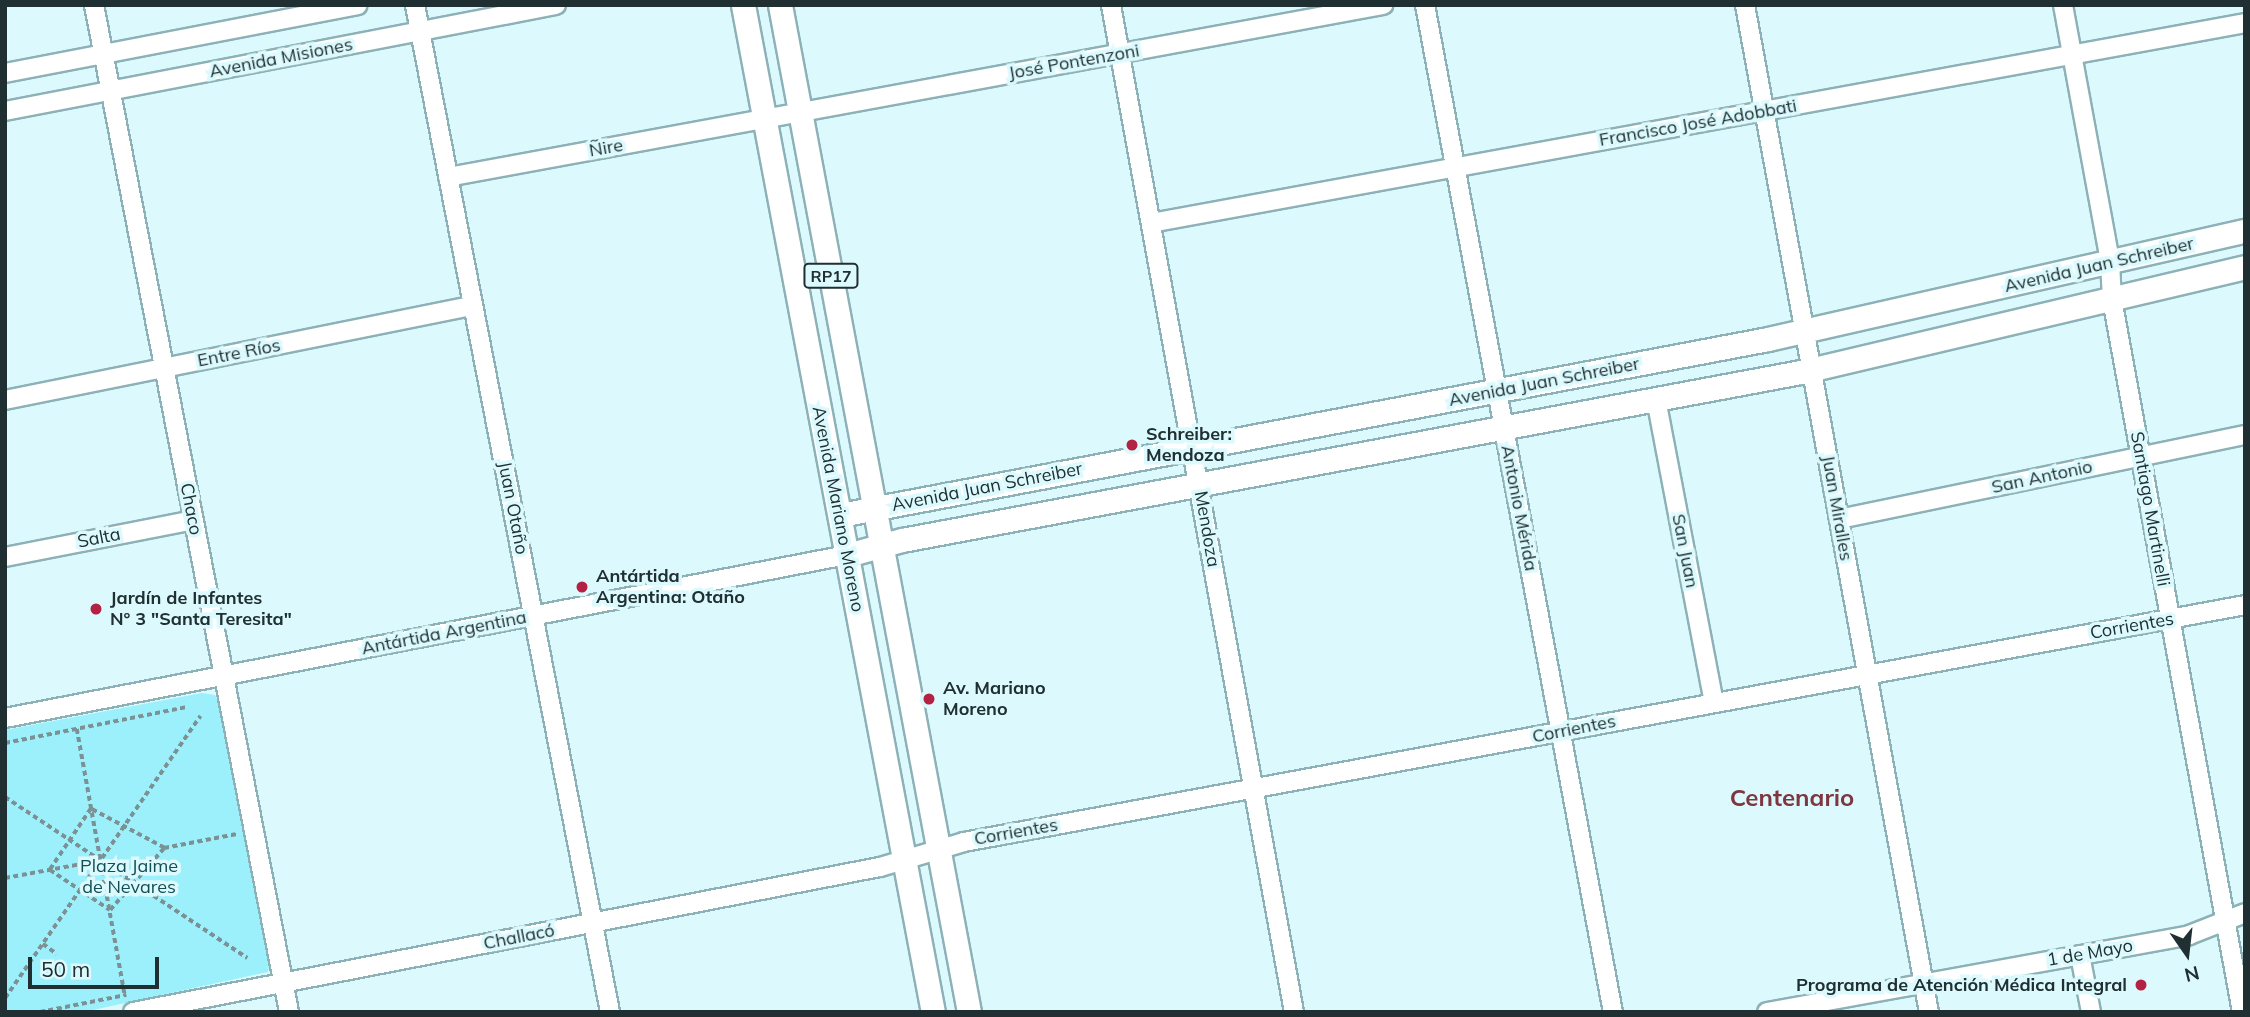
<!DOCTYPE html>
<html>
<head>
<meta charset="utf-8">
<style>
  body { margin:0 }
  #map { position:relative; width:2250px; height:1017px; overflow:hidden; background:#dcfafe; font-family:Mulish,sans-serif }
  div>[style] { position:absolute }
  .green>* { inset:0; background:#9cf0fb }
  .path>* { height:3.5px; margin-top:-1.75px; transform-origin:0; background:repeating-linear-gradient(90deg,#7b9194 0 5px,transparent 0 8.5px) }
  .roads { filter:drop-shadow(2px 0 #8cb1b6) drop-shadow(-2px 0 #8cb1b6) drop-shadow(0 2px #8cb1b6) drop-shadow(0 -2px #8cb1b6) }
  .minor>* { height:18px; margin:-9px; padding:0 9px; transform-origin:9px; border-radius:9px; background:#fff }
  .major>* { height:23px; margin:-11.5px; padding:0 11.5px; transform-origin:11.5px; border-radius:11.5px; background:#fff }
  .dots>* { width:19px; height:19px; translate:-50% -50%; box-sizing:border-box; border:4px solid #dcfafe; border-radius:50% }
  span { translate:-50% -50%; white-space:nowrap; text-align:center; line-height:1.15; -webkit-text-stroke:7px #dcfafe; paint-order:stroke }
  .shield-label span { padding:2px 5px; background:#dcfafe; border:2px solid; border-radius:5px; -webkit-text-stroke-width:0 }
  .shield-label { font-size:16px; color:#202f31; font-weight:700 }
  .street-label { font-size:18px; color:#202f31 }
  .poi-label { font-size:18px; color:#202f31; font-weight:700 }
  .left { translate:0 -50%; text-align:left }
  .right { translate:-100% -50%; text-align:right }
  .park-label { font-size:18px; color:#124d54 }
  .district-label { font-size:24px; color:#7e363f; font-weight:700 }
  .frame { position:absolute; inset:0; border:7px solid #202f31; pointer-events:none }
  .north { position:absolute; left:2152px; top:919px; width:70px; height:70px; -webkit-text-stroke:5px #dcfafe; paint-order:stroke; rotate:166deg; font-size:19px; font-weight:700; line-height:28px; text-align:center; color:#202f31 }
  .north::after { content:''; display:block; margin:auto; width:24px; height:32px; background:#202f31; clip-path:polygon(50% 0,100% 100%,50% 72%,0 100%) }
  .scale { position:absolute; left:28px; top:957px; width:131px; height:32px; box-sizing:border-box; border:4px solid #202f31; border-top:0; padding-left:9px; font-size:21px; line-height:24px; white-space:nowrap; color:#202f31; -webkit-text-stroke:5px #dcfafe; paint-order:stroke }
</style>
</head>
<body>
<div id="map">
  <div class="green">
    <i style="clip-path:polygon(202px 693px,215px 695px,221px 707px,270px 959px,268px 972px,84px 1012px,5px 1012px,5px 730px)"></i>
  </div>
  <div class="path">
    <i style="left:77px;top:729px;width:270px;rotate:79.8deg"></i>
    <i style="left:5px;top:743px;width:186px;rotate:-11.2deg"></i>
    <i style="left:5px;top:797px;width:291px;rotate:33.6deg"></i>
    <i style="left:164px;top:848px;width:83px;rotate:-151.9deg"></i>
    <i style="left:91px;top:809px;width:73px;rotate:123.9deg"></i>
    <i style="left:50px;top:870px;width:72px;rotate:33.7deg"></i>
    <i style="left:110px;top:910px;width:82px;rotate:-48.9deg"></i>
    <i style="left:164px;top:848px;width:74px;rotate:-10.9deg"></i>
    <i style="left:5px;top:878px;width:95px;rotate:-10.4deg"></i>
    <i style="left:43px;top:944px;width:17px;rotate:36deg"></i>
    <i style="left:5px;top:998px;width:343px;rotate:-55.3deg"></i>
    <i style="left:40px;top:1012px;width:88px;rotate:-11.2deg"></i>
  </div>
  <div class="roads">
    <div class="minor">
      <i style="left:94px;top:5px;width:1026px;rotate:79.04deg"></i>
      <i style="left:415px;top:5px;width:1026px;rotate:79.04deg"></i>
      <i style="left:1111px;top:5px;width:1023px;rotate:79.7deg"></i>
      <i style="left:1425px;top:5px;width:1024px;rotate:79.43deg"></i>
      <i style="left:1745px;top:5px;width:1024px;rotate:79.65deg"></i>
      <i style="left:2063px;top:5px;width:261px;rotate:79.6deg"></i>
      <i style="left:2110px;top:262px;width:37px;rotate:87deg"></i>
      <i style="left:2112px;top:299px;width:725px;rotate:79.67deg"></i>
      <i style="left:5px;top:73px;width:359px;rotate:-10.9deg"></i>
      <i style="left:5px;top:111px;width:561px;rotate:-10.89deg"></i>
      <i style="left:448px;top:177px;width:951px;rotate:-10.42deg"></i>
      <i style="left:1151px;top:223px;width:1112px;rotate:-10.36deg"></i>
      <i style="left:1656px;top:399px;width:309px;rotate:79.2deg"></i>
      <i style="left:5px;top:400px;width:477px;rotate:-11.4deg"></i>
      <i style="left:1839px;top:519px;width:415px;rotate:-11.7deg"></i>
      <i style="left:5px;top:557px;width:192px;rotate:-11.1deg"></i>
      <i style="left:5px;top:718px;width:858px;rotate:-10.96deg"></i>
      <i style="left:2080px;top:955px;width:58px;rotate:79.1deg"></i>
      <i style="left:133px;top:1012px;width:761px;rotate:-10.99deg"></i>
      <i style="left:880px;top:867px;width:88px;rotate:-16.6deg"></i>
      <i style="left:964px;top:842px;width:1303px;rotate:-10.48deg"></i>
      <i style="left:1767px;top:1012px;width:429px;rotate:-10.3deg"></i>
      <i style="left:2189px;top:935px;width:60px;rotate:-21.4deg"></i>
    </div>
    <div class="major">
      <i style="left:743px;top:5px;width:1025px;rotate:79.32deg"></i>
      <i style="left:780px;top:5px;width:1025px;rotate:79.37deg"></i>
      <i style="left:840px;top:515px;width:945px;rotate:-10.74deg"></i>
      <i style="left:1768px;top:339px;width:489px;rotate:-12.8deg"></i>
      <i style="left:847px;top:555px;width:57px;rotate:-15.3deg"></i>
      <i style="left:902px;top:540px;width:915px;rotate:-10.59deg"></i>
      <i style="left:1801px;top:372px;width:456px;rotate:-13.3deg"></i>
    </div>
  </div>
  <div class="dots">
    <i style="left:1132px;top:445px;background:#b42243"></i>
    <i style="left:582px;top:587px;background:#b42243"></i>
    <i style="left:96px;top:609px;background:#b42243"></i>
    <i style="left:929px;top:699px;background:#b42243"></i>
    <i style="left:2141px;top:985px;background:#b42243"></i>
  </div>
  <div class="shield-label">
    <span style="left:831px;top:276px">RP17</span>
  </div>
  <div class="street-label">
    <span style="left:281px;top:58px;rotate:-11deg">Avenida Misiones</span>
    <span style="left:1074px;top:62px;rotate:-10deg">José Pontenzoni</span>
    <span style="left:1698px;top:123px;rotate:-10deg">Francisco José Adobbati</span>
    <span style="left:606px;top:148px;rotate:-10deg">Ñire</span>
    <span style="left:2099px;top:265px;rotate:-13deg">Avenida Juan Schreiber</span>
    <span style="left:239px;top:353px;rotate:-11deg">Entre Ríos</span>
    <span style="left:1544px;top:382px;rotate:-11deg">Avenida Juan Schreiber</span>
    <span style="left:2042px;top:477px;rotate:-12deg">San Antonio</span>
    <span style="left:987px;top:487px;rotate:-11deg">Avenida Juan Schreiber</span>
    <span style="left:513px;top:508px;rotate:79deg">Juan Otaño</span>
    <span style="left:1519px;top:508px;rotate:79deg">Antonio Mérida</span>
    <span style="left:1837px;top:508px;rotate:80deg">Juan Miralles</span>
    <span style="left:191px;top:509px;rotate:79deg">Chaco</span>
    <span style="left:838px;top:509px;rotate:79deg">Avenida Mariano Moreno</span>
    <span style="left:2150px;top:509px;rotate:80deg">Santiago Martinelli</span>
    <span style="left:1207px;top:529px;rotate:80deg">Mendoza</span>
    <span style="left:99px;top:538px;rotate:-11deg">Salta</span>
    <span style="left:1685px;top:551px;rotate:79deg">San Juan</span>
    <span style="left:2132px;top:626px;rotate:-10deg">Corrientes</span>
    <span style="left:444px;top:633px;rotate:-11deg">Antártida Argentina</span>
    <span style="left:1574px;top:729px;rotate:-11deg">Corrientes</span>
    <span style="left:1016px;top:832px;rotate:-10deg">Corrientes</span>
    <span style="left:519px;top:937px;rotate:-11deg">Challacó</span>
    <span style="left:2090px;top:953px;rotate:-10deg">1 de Mayo</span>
  </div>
  <div class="poi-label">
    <span class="left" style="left:1146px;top:445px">Schreiber:<br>Mendoza</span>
    <span class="left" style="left:596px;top:587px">Antártida<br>Argentina: Otaño</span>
    <span class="left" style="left:110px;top:609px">Jardín de Infantes<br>N° 3 "Santa Teresita"</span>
    <span class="left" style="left:943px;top:699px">Av. Mariano<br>Moreno</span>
    <span class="right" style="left:2127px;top:985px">Programa de Atención Médica Integral</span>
  </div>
  <div class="park-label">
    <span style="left:129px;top:877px">Plaza Jaime<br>de Nevares</span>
  </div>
  <div class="district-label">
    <span style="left:1792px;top:798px">Centenario</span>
  </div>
  <div class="frame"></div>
  <div class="north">N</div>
  <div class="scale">50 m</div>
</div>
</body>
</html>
